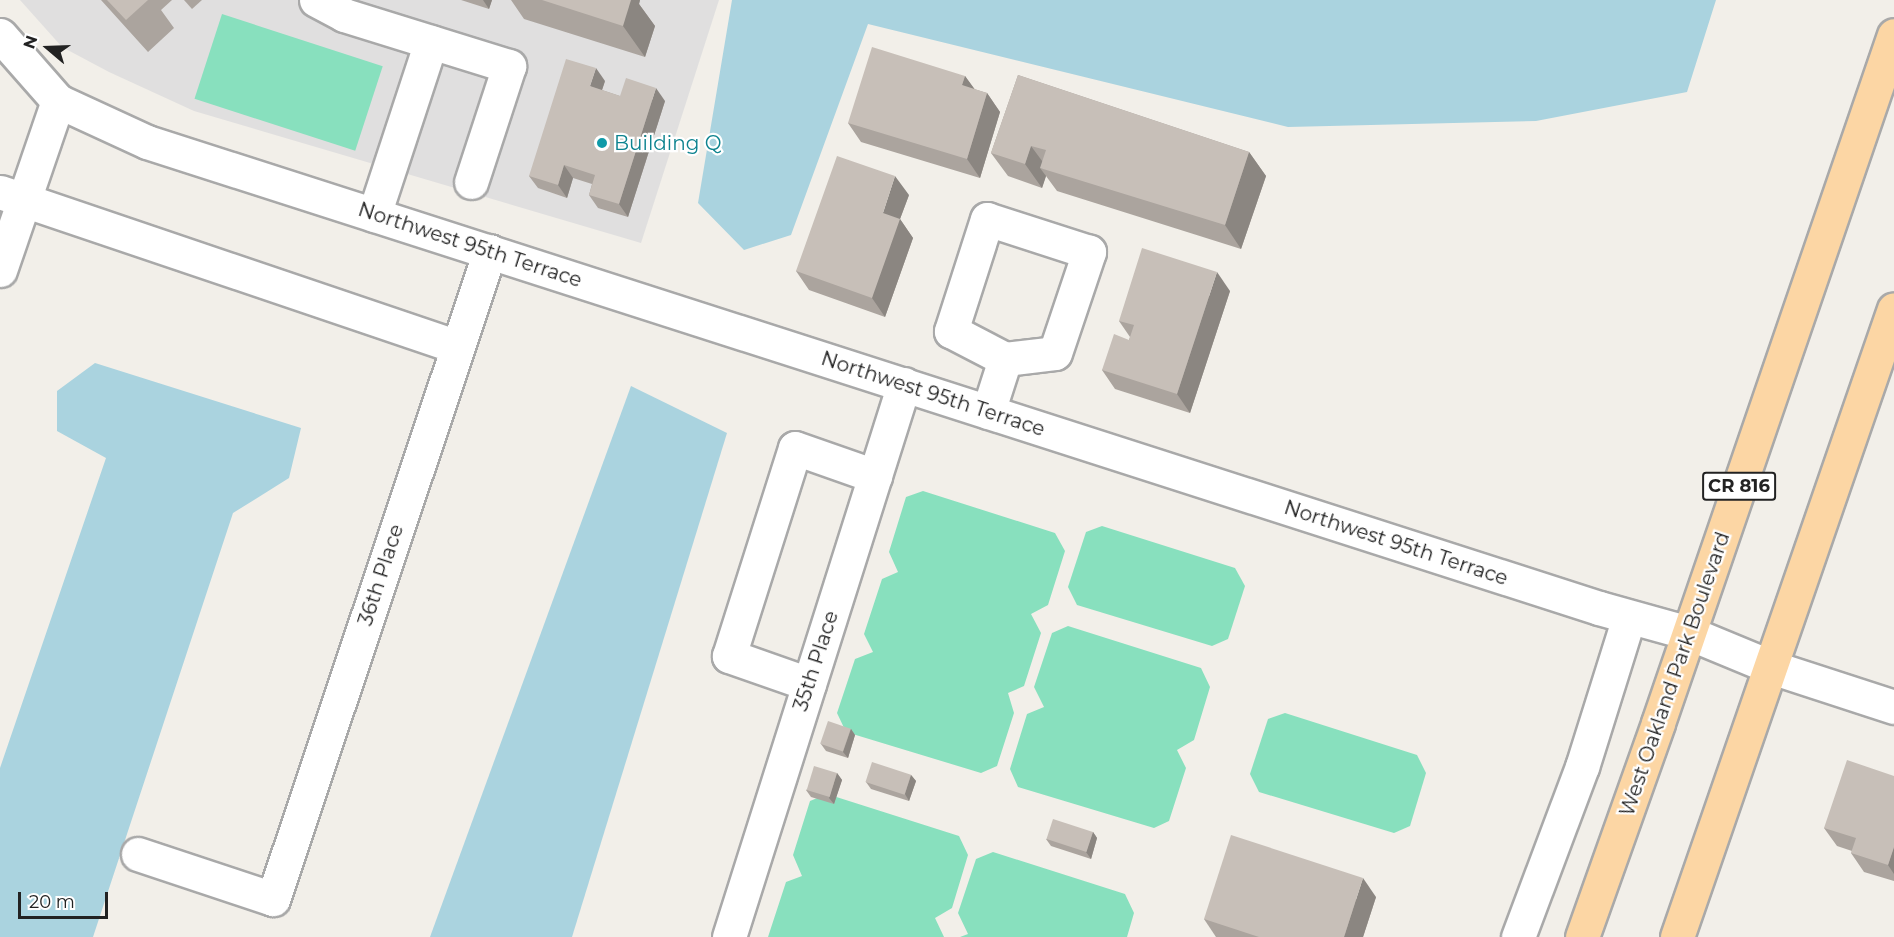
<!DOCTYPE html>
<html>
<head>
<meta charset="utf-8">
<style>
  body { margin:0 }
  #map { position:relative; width:1894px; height:937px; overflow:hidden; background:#f2efe9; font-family:Montserrat,sans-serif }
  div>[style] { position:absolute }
  .residential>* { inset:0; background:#e0dfdf }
  .pitch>* { inset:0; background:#88e0be; transform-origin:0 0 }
  .water>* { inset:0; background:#aad3df }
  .roads { filter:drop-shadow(2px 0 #a9a9a9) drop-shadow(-2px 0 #a9a9a9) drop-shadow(0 2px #a9a9a9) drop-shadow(0 -2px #a9a9a9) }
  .minor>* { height:33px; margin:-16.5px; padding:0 16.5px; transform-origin:16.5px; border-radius:16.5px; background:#fff }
  .major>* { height:33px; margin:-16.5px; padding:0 16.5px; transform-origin:16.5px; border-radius:16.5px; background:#fcd6a4 }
  .wall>* { inset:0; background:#aba49e }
  .shaded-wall>* { inset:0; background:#8b8681 }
  .building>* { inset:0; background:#c7bfb8; transform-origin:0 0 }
  .dots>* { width:16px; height:16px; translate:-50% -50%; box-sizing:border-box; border:3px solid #fff; border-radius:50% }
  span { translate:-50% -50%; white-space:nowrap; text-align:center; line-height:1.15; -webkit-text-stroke:4.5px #fff; paint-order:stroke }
  .shield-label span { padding:2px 4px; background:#fff; border:2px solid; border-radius:4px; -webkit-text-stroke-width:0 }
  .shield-label { font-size:18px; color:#222; font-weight:700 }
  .culture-label { font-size:20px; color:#0d838f }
  .left { translate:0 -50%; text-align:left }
  .street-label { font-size:20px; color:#222 }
  .north { position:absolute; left:18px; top:18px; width:60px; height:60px; -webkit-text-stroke:4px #fff; paint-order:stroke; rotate:289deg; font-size:16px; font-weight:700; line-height:24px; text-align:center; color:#222 }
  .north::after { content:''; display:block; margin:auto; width:21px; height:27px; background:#222; clip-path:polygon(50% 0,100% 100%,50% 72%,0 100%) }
  .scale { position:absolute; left:18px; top:892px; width:90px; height:27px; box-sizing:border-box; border:3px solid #222; border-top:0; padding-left:8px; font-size:18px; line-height:21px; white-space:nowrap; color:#222; -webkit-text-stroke:4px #fff; paint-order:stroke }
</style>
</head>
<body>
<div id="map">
  <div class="residential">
    <i style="clip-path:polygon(20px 0,719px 0,641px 243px,194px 111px,109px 72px,62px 47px)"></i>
  </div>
  <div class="pitch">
    <i style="left:222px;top:14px;width:169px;height:89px;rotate:18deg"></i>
    <i style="clip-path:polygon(923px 491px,1055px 533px,1065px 551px,1048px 605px,1031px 614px,1041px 633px,1024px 686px,1008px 693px,1014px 713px,997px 766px,981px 773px,846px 732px,837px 713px,855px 659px,873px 652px,864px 634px,882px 579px,898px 572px,889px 552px,906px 497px)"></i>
    <i style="clip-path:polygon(1102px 526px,1235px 568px,1245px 586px,1228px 639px,1212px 646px,1077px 605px,1068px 587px,1086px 532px)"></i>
    <i style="clip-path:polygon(1068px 626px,1201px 668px,1210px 687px,1194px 740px,1177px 750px,1186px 768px,1169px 821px,1154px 828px,1018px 787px,1010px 769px,1027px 714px,1044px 707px,1034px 687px,1052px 633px)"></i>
    <i style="clip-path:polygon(1285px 713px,1417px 755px,1426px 773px,1410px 826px,1394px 833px,1259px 792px,1250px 774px,1268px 719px)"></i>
    <i style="clip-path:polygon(827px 794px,959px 836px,968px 855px,952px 908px,935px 918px,944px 937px,768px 937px,786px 882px,802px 876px,793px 855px,810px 801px)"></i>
    <i style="clip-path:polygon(993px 852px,1125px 894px,1134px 913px,1127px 937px,960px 937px,968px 934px,958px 913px,976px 859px)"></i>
  </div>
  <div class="water">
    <i style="clip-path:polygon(732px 0,1716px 0,1687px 92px,1536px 121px,1288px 127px,868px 24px,791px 235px,744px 250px,698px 203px)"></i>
    <i style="clip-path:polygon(95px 363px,301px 428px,289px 478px,233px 513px,93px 937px,0 937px,0 768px,106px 458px,57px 431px,57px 391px)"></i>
    <i style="clip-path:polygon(631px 386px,727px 433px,572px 937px,430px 937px)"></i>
  </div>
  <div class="roads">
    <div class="minor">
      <i style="left:316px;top:0;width:32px;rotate:28deg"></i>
      <i style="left:344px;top:15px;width:173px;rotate:17.2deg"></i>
      <i style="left:509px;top:66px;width:122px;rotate:108.1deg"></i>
      <i style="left:0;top:35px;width:88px;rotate:48.7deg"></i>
      <i style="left:58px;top:101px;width:98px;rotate:24.7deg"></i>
      <i style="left:147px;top:142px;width:1525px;rotate:17.79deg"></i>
      <i style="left:1599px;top:608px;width:93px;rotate:15.5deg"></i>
      <i style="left:1689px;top:633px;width:89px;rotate:22.5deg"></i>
      <i style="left:1771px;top:667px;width:129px;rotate:18deg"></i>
      <i style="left:0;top:192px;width:483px;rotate:18.7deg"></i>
      <i style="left:374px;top:215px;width:182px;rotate:-71.8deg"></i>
      <i style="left:0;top:270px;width:179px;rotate:-71.1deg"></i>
      <i style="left:988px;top:412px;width:56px;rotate:-72.2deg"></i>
      <i style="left:1005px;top:359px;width:50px;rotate:-6.8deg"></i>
      <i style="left:1055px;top:353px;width:107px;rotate:-71.4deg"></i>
      <i style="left:1089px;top:252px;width:107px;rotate:-162.1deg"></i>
      <i style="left:987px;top:219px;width:118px;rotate:107.8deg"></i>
      <i style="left:951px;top:331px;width:61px;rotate:27.4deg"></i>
      <i style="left:809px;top:684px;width:85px;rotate:-160.7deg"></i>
      <i style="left:729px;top:656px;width:218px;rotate:-72.4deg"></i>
      <i style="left:795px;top:448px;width:85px;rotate:19.3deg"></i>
      <i style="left:138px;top:854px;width:142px;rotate:18.4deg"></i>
      <i style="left:273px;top:899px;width:683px;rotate:-71.49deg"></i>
      <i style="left:729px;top:937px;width:580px;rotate:-72.44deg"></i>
      <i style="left:1518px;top:937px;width:182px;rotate:-69.4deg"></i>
      <i style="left:1582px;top:767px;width:157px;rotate:-72.6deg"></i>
    </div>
    <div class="major">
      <i style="left:1582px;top:937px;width:227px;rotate:-70.4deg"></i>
      <i style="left:1658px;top:723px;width:727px;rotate:-71.07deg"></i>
      <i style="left:1677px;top:937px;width:664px;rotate:-70.94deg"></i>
    </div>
  </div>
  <div class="wall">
    <i style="clip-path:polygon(101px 0,172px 0,161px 10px,174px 28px,148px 52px)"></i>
    <i style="clip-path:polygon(184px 0,202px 0,192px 9px)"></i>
    <i style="clip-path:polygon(461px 0,492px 0,489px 9px)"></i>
    <i style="clip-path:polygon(511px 0,640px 0,639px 4px,655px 26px,645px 57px,524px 19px)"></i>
    <i style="clip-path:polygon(1018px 75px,1249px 152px,1266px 176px,1241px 249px,1057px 191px,1046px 176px,1042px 188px,1008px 176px,991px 153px)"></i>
    <i style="clip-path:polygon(965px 76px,974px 89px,987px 93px,1000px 112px,980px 178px,861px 142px,848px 123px)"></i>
    <i style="clip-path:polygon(605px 81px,602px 90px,620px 96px,665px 101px,628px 217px,598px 208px,589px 195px,592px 184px,573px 178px,567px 198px,538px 188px,529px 176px)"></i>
    <i style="clip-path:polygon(909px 195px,900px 219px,913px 238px,885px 317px,809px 290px,796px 271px)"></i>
    <i style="clip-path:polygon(1230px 291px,1190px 413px,1115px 389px,1102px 370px,1129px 340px,1130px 337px,1119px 321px)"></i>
    <i style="clip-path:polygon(851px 729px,855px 735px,848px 758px,826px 751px,821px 744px)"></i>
    <i style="clip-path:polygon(837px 773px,842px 780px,834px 804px,811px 797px,806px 790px)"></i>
    <i style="clip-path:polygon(911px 775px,916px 781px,909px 801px,871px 789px,866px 782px)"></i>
    <i style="clip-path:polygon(1894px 776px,1894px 881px,1864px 872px,1851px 853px,1852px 851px,1837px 846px,1824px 828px)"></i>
    <i style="clip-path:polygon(1093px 832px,1097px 838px,1091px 859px,1051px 846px,1046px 839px)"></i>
    <i style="clip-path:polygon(1376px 897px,1363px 937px,1216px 937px,1204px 919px)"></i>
  </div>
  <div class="shaded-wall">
    <i style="clip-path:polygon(483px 0,492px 0,489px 9px)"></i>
    <i style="clip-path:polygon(620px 0,640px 0,639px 4px,655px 26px,645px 57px,623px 26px)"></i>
    <i style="clip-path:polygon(596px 68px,605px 81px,599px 99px,590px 86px)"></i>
    <i style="clip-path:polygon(965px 76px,979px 95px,962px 85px)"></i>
    <i style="clip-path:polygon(656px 88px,665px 101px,628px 217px,619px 204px)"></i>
    <i style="clip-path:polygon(987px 93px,1000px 112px,980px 178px,967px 159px)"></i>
    <i style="clip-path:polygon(1031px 146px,1048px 169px,1040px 168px,1046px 176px,1042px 188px,1025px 164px)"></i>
    <i style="clip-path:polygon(1249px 152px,1266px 176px,1241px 249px,1225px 225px)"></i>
    <i style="clip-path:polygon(564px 165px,573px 178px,567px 198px,558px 185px)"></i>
    <i style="clip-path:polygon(895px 176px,909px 195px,900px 219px,913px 238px,885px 317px,872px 298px,883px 213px)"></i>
    <i style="clip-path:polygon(1217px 272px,1230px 291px,1190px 413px,1177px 394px)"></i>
    <i style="clip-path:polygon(851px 729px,855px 735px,848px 758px,843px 752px)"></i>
    <i style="clip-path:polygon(837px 773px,842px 780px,834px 804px,829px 798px)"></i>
    <i style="clip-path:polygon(911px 775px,916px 781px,909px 801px,905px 794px)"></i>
    <i style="clip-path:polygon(1093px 832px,1097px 838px,1091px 859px,1086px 852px)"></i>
    <i style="clip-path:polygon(1894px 847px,1894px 874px,1888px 865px)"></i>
    <i style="clip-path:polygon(1363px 878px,1376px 897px,1363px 937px,1344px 937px)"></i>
  </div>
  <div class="building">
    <i style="clip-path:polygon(107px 0,148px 0,126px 20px)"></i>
    <i style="clip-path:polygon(542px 0,631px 0,623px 26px)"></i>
    <i style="clip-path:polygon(872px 47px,965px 76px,962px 85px,987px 93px,967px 159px,848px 123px)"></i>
    <i style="clip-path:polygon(566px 59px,596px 68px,590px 86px,620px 96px,626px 78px,656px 88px,619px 204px,589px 195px,595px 175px,564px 165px,558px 185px,529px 176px)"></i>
    <i style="clip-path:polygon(1018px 75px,1249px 152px,1225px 225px,1040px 168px,1046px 150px,1031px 146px,1025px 164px,991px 153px)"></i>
    <i style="clip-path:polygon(837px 156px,895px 176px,883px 213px,900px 219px,872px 298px,796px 271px)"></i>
    <i style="clip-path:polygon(1142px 248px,1217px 272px,1177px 394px,1102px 370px,1114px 334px,1129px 340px,1134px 325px,1119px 321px)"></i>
    <i style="left:828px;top:721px;width:24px;height:24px;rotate:19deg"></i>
    <i style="clip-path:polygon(1847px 760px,1894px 776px,1894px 847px,1888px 865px,1851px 853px,1856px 838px,1824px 828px)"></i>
    <i style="left:872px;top:762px;width:41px;height:21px;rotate:18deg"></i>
    <i style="left:814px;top:766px;width:24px;height:25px;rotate:17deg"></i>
    <i style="left:1053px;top:819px;width:42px;height:21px;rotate:18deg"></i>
    <i style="clip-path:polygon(1231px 835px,1363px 878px,1344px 937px,1259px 937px,1204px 919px)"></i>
  </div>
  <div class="dots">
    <i style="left:602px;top:143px;background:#0f9aa8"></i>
  </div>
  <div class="shield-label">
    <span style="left:1739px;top:486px">CR 816</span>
  </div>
  <div class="culture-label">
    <span class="left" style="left:614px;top:143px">Building Q</span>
  </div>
  <div class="street-label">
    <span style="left:470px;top:245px;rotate:18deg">Northwest 95th Terrace</span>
    <span style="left:933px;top:394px;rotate:18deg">Northwest 95th Terrace</span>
    <span style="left:1396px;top:543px;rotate:18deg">Northwest 95th Terrace</span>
    <span style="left:381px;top:575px;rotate:-72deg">36th Place</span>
    <span style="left:816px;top:661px;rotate:-72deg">35th Place</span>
    <span style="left:1675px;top:674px;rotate:-71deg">West Oakland Park Boulevard</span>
  </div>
  <div class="north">N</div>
  <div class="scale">20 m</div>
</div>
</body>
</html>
